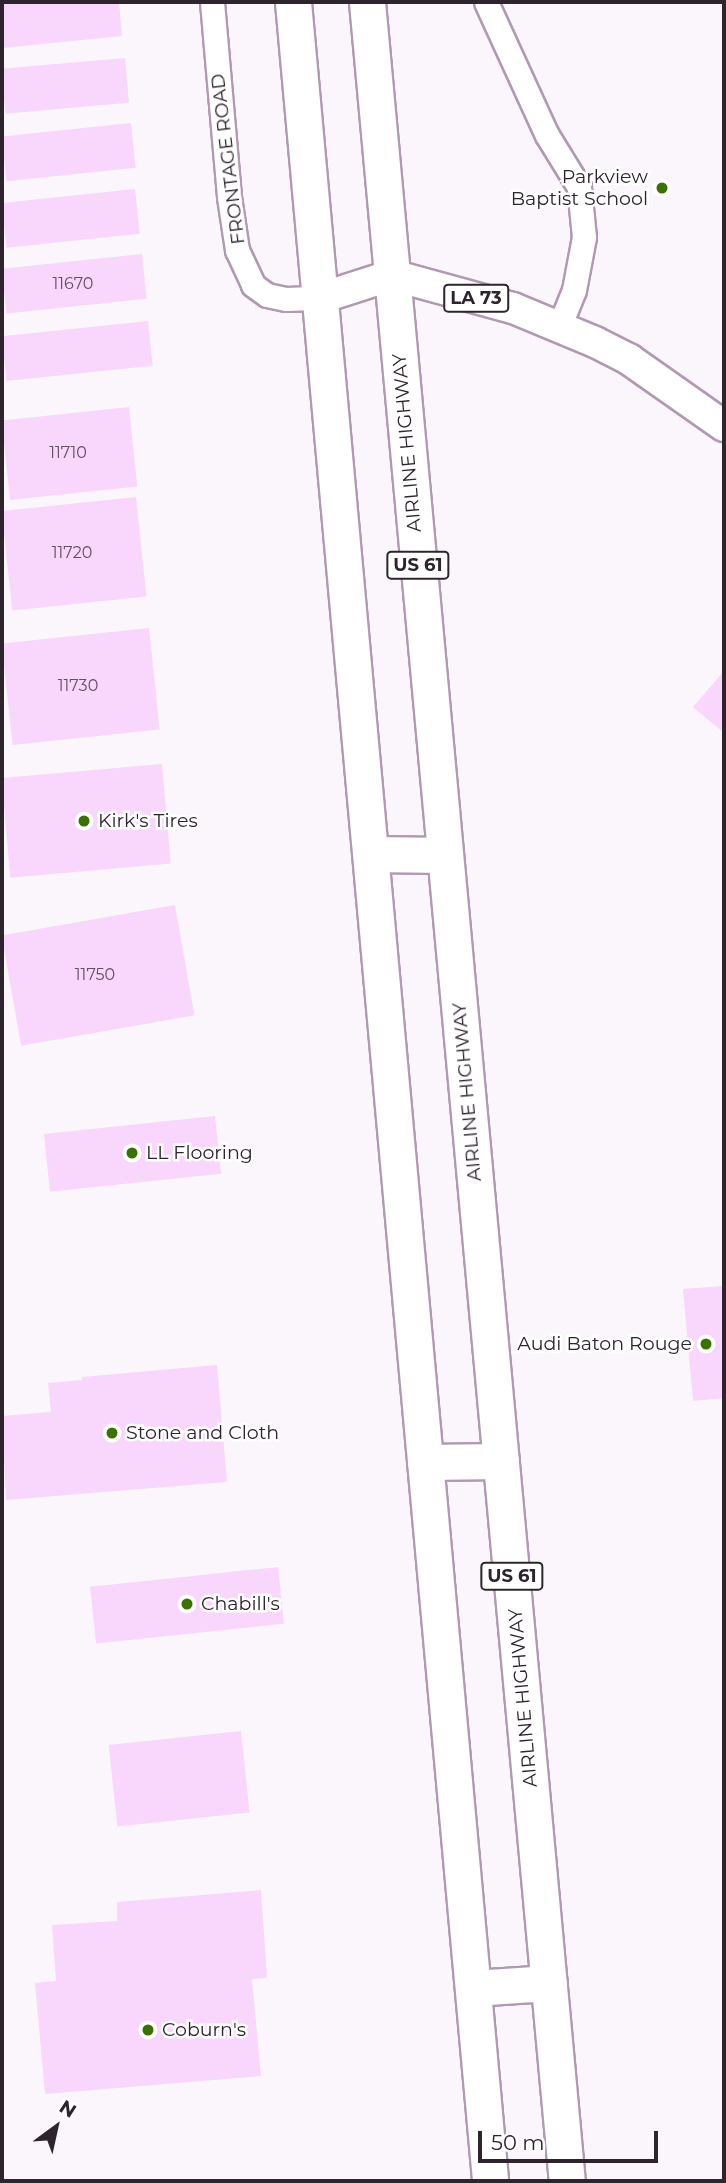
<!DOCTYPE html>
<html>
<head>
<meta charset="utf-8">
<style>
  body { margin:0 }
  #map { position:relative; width:726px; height:2183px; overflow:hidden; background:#fbf6fc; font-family:Montserrat,sans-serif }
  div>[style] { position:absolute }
  .building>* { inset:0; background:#f9d6fb; transform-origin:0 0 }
  .roads { filter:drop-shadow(2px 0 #b199b3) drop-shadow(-2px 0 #b199b3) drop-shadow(0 2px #b199b3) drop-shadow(0 -2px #b199b3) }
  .minor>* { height:23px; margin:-11.5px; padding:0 11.5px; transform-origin:11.5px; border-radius:11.5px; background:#fff }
  .major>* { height:30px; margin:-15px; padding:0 15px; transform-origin:15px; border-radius:15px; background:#fff }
  .highway>* { height:35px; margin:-17.5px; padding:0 17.5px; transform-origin:17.5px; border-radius:17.5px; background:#fff }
  .dots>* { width:19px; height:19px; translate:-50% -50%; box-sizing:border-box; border:4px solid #fff; border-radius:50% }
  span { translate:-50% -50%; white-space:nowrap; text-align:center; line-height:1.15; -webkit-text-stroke:5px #fff; paint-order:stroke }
  .number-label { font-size:16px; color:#605061 }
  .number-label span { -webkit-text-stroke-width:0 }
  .shield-label span { padding:2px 5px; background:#fff; border:2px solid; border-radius:5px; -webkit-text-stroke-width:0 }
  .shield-label { font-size:18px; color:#2d242e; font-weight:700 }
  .street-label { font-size:19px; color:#2d242e }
  .poi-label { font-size:19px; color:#2d242e }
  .right { translate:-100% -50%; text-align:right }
  .left { translate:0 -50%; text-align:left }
  .frame { position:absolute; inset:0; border:4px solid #2d242e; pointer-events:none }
  .north { position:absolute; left:21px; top:2092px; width:70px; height:70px; -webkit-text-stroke:5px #fff; paint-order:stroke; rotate:33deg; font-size:19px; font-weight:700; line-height:28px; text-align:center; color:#2d242e }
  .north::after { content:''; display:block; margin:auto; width:24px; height:32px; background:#2d242e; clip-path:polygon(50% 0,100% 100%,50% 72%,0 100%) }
  .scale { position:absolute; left:478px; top:2131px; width:180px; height:32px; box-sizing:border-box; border:4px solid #2d242e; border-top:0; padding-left:9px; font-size:21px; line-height:24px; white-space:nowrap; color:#2d242e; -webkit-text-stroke:5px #fff; paint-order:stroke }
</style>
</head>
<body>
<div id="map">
  <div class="building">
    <i style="clip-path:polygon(2px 2px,119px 2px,122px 36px,2px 48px)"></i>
    <i style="left:125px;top:58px;width:45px;height:124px;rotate:85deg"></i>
    <i style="left:131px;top:123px;width:45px;height:130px;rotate:84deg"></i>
    <i style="left:135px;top:189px;width:45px;height:134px;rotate:84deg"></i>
    <i style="left:142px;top:254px;width:45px;height:141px;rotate:84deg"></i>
    <i style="left:148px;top:321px;width:45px;height:147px;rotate:84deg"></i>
    <i style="left:129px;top:407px;width:80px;height:128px;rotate:84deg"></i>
    <i style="left:136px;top:497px;width:100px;height:135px;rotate:84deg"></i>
    <i style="left:149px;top:628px;width:102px;height:148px;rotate:84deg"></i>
    <i style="clip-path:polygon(724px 671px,724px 733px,693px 707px)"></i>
    <i style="left:162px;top:764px;width:100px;height:161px;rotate:85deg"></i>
    <i style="left:175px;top:905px;width:112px;height:176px;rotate:80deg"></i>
    <i style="left:215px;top:1116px;width:58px;height:172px;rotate:84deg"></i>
    <i style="clip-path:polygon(724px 1286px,724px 1398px,693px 1401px,683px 1289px)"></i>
    <i style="clip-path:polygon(217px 1365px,227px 1482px,6px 1500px,2px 1416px,51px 1412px,48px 1383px,82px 1380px,82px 1377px)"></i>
    <i style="left:278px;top:1567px;width:57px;height:189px;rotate:84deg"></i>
    <i style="left:241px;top:1731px;width:82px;height:133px;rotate:84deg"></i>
    <i style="clip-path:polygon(261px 1890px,267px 1978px,252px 1979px,261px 2076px,45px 2094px,35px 1983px,56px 1981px,52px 1925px,117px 1921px,117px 1902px)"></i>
  </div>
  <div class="roads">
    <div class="minor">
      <i style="left:212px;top:2px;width:196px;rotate:85deg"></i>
      <i style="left:229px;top:197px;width:54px;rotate:81.4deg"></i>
      <i style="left:237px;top:250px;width:38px;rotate:65deg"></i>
      <i style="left:253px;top:285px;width:17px;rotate:36deg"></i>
      <i style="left:267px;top:295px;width:19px;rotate:12deg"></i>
      <i style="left:286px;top:299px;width:35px;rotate:-2deg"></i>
      <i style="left:486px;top:2px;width:146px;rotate:65.4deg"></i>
      <i style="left:547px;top:135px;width:61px;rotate:58.4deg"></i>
      <i style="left:579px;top:187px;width:50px;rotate:84.3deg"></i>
      <i style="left:584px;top:237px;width:54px;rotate:100.7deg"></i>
      <i style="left:574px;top:290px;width:40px;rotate:112deg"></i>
    </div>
    <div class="major">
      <i style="left:321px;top:298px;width:75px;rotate:-17.9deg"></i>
      <i style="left:392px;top:275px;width:125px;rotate:15.3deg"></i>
      <i style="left:513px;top:308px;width:89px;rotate:22.5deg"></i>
      <i style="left:595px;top:342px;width:39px;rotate:27deg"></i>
      <i style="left:630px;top:360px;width:115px;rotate:35.1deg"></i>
    </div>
    <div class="highway">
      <i style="left:293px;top:2px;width:2188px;rotate:84.83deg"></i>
      <i style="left:367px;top:2px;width:2188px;rotate:84.76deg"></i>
      <i style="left:371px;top:854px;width:74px;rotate:0.8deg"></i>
      <i style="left:425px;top:1462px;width:76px;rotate:-0.8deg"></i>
      <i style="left:473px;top:1988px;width:76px;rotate:-3.8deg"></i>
    </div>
  </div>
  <div class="dots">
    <i style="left:662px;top:188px;background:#397200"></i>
    <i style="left:84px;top:821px;background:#397200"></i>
    <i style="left:132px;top:1153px;background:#397200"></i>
    <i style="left:706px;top:1344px;background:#397200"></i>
    <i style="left:112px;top:1433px;background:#397200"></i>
    <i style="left:187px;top:1604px;background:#397200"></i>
    <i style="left:148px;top:2030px;background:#397200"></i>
  </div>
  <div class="number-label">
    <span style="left:73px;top:284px">11670</span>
    <span style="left:68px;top:453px">11710</span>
    <span style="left:72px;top:553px">11720</span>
    <span style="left:78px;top:686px">11730</span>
    <span style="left:95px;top:975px">11750</span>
  </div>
  <div class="shield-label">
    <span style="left:476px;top:298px">LA 73</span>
    <span style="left:418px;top:565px">US 61</span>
    <span style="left:512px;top:1576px">US 61</span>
  </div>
  <div class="street-label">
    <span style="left:228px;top:159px;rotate:-97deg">FRONTAGE ROAD</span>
    <span style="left:407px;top:443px;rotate:-95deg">AIRLINE HIGHWAY</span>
    <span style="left:467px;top:1092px;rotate:-95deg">AIRLINE HIGHWAY</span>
    <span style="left:523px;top:1698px;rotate:-95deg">AIRLINE HIGHWAY</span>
  </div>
  <div class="poi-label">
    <span class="right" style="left:648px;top:188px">Parkview<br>Baptist School</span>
    <span class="left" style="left:98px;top:821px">Kirk's Tires</span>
    <span class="left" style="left:146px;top:1153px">LL Flooring</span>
    <span class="right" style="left:692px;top:1344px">Audi Baton Rouge</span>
    <span class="left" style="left:126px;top:1433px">Stone and Cloth</span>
    <span class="left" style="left:201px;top:1604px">Chabill's</span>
    <span class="left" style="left:162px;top:2030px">Coburn's</span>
  </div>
  <div class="frame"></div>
  <div class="north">N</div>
  <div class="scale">50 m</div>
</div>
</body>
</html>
